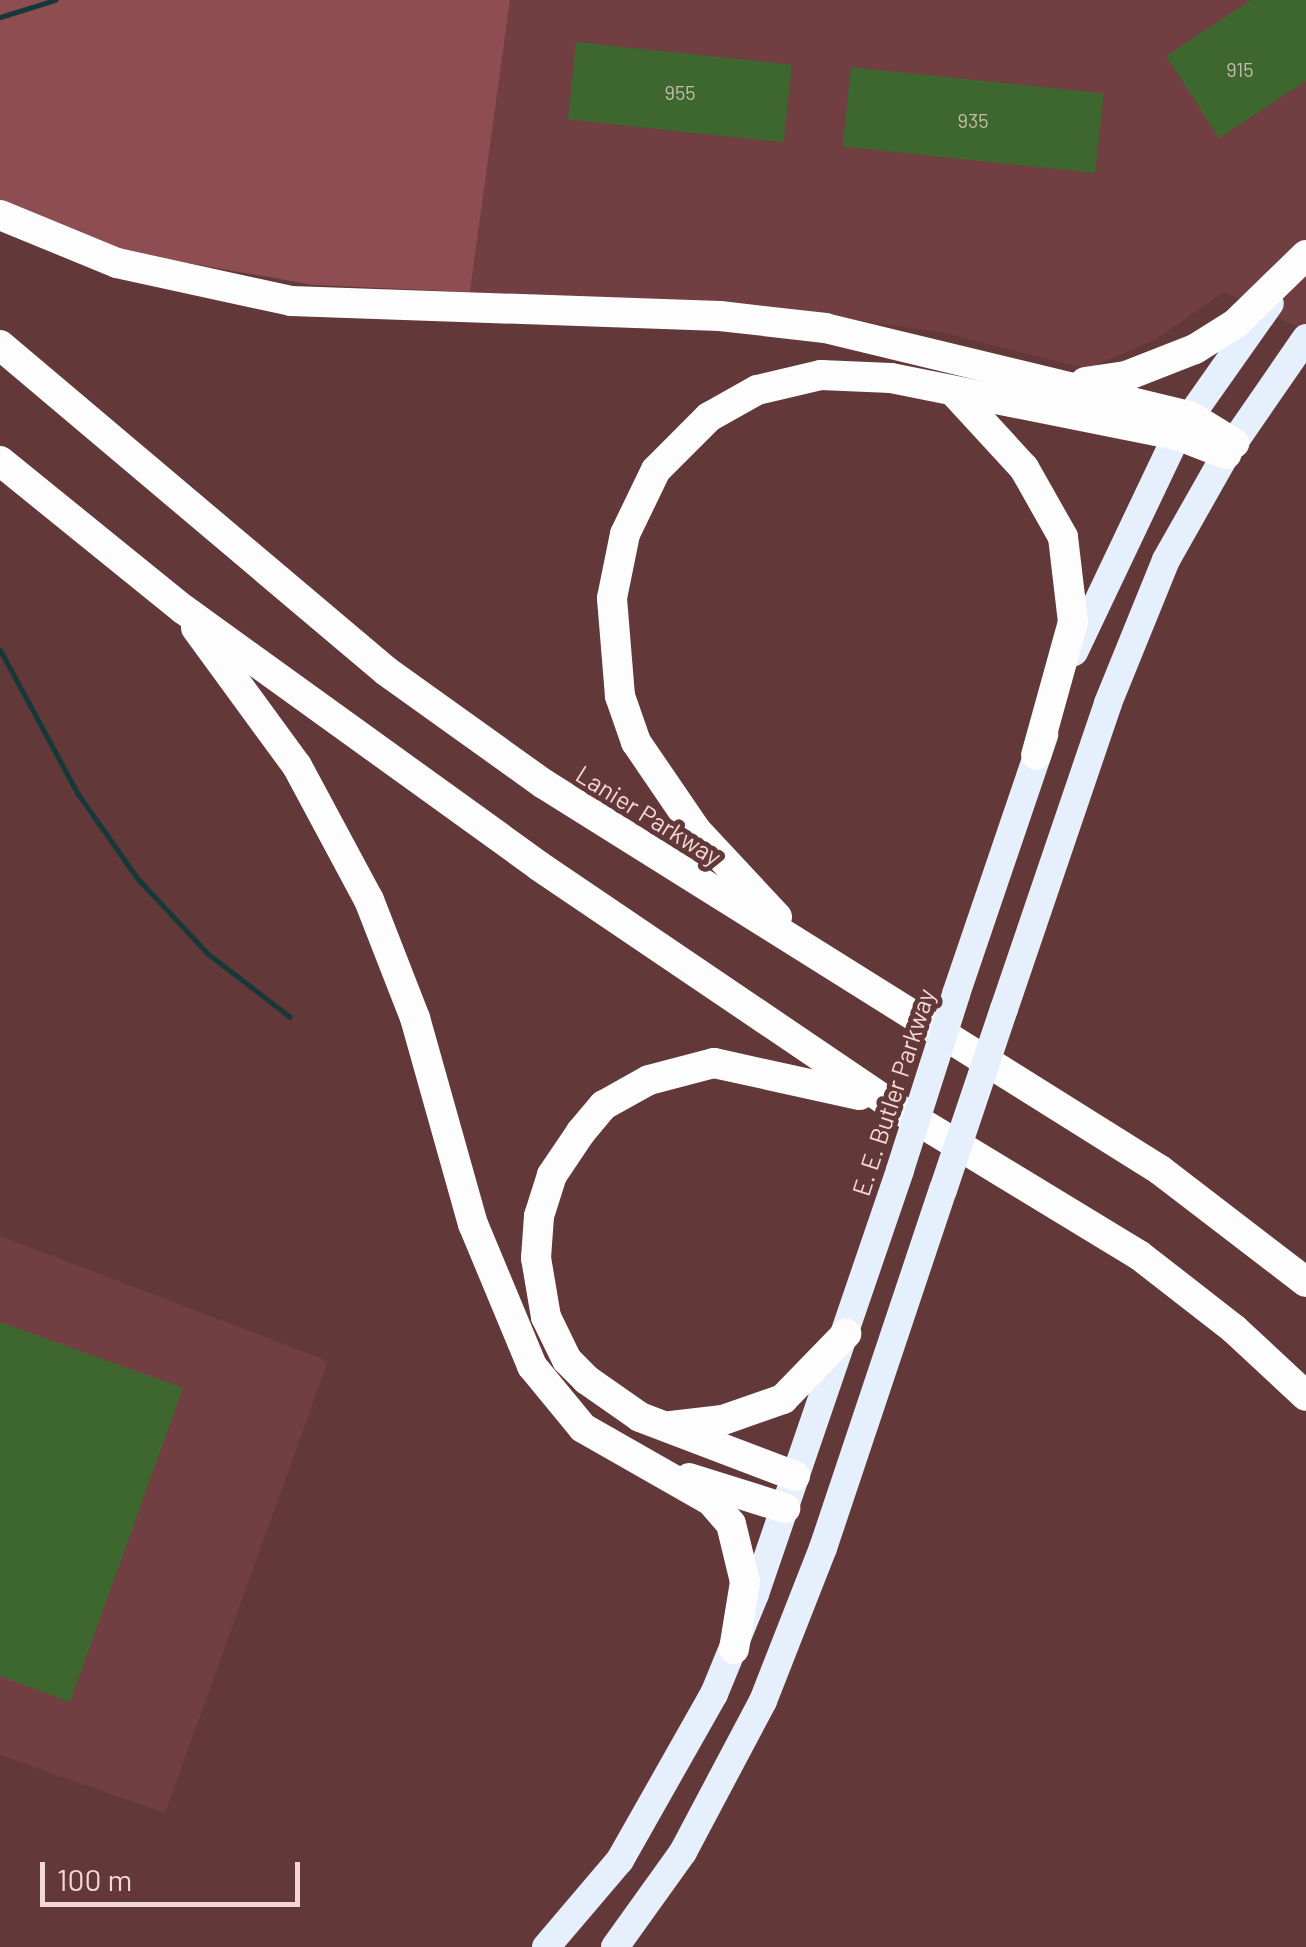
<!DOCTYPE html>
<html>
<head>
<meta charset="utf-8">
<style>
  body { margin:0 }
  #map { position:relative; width:1306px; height:1947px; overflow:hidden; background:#623839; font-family:Barlow,sans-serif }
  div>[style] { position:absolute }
  .built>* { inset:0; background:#713f41 }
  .green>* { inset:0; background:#8e4d50 }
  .stream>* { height:5px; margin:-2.5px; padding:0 2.5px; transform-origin:2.5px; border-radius:2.5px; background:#173839 }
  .building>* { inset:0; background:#3e672f; transform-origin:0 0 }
  .trunk>* { height:28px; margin:-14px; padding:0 14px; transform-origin:14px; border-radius:14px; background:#e6effc }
  .motorway>* { height:30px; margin:-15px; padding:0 15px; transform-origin:15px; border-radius:15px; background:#fdfdfd }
  .trunk-bridge>* { height:28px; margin:-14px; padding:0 14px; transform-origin:14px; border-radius:14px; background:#e6effc }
  span { translate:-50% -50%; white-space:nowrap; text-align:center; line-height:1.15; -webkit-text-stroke:10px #623839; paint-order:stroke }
  .number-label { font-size:20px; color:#c5bbac }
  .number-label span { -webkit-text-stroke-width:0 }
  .street-label { font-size:25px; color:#f2d7d6 }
  .scale { position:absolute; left:40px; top:1862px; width:260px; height:45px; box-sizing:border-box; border:5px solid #f2d7d6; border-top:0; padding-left:12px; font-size:30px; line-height:35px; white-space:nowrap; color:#f2d7d6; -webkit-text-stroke:8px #623839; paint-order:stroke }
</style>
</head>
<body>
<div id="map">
  <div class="built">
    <i style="clip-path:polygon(510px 0,1306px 0,1306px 331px,1224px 292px,1156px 339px,1088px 369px,941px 332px,755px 306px,470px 292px)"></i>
    <i style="clip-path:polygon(0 1236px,328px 1361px,165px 1813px,0 1755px)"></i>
  </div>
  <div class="green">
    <i style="clip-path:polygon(0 0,510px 0,470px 292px,313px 285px,120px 251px,0 202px)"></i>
  </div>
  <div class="stream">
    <i style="left:0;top:17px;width:58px;rotate:-17.2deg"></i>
    <i style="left:0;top:650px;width:164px;rotate:61.6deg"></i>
    <i style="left:78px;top:794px;width:103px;rotate:54.9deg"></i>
    <i style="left:137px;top:878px;width:104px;rotate:46.9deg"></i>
    <i style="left:208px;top:954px;width:103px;rotate:37.5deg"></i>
  </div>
  <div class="building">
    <i style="clip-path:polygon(1251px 0,1306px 0,1306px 81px,1219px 138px,1166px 56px)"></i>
    <i style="left:576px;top:42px;width:217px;height:78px;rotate:6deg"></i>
    <i style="left:851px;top:67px;width:254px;height:80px;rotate:6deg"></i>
    <i style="clip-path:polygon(0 1322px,183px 1388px,70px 1702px,0 1676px)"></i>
  </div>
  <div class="trunk">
    <i style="left:1074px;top:652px;width:240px;rotate:-64.6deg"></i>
    <i style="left:1177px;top:435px;width:161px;rotate:-54.8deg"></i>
    <i style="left:956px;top:994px;width:274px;rotate:-71.2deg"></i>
    <i style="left:1004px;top:1009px;width:323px;rotate:-71.2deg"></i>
    <i style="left:1108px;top:703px;width:154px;rotate:-67.9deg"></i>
    <i style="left:1166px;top:560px;width:122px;rotate:-60.5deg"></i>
    <i style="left:1226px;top:454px;width:141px;rotate:-55.4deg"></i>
    <i style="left:546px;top:1947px;width:114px;rotate:-49.6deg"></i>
    <i style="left:620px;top:1860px;width:191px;rotate:-60.5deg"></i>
    <i style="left:714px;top:1694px;width:108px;rotate:-67.7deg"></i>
    <i style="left:755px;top:1594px;width:448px;rotate:-71.1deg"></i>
    <i style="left:615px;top:1947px;width:117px;rotate:-54.4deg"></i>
    <i style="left:683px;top:1852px;width:171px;rotate:-62.1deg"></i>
    <i style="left:763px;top:1701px;width:164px;rotate:-68.6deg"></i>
    <i style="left:823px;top:1548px;width:378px;rotate:-71.5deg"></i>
  </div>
  <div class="motorway">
    <i style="left:0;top:215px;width:126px;rotate:22.3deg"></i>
    <i style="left:117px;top:263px;width:178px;rotate:12.3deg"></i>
    <i style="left:291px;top:301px;width:429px;rotate:2deg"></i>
    <i style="left:720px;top:316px;width:106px;rotate:6.5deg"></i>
    <i style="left:825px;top:328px;width:375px;rotate:13.6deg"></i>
    <i style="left:1190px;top:416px;width:52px;rotate:31.5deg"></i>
    <i style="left:0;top:345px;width:505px;rotate:40.18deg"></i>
    <i style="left:386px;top:671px;width:194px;rotate:35.6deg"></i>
    <i style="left:544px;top:784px;width:727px;rotate:32.07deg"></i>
    <i style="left:1160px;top:1170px;width:184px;rotate:37.5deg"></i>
    <i style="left:1085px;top:382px;width:41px;rotate:-8.3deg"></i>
    <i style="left:1126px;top:376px;width:74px;rotate:-21.4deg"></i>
    <i style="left:1195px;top:349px;width:47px;rotate:-32deg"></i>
    <i style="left:1235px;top:324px;width:99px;rotate:-44.2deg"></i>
    <i style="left:955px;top:393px;width:102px;rotate:47.4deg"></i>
    <i style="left:1024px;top:468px;width:79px;rotate:60.5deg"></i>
    <i style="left:1063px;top:537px;width:86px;rotate:83.3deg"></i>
    <i style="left:1073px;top:622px;width:138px;rotate:105.5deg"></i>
    <i style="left:0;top:461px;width:235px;rotate:39deg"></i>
    <i style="left:183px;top:609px;width:439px;rotate:35.8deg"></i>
    <i style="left:539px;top:866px;width:426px;rotate:34.1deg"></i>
    <i style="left:892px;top:1105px;width:289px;rotate:31.3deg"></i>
    <i style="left:1139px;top:1255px;width:120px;rotate:37.9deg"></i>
    <i style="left:1234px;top:1329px;width:98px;rotate:42.9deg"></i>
    <i style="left:196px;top:628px;width:171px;rotate:53.8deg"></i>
    <i style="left:297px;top:766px;width:152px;rotate:61.8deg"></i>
    <i style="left:369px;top:900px;width:127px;rotate:68.7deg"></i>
    <i style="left:415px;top:1018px;width:214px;rotate:74.3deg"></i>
    <i style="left:473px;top:1224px;width:154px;rotate:67.4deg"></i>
    <i style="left:532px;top:1366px;width:80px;rotate:50.6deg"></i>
    <i style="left:583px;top:1428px;width:147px;rotate:29.7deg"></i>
    <i style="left:711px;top:1501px;width:30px;rotate:49deg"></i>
    <i style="left:731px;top:1524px;width:60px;rotate:76.4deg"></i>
    <i style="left:745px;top:1582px;width:68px;rotate:99.3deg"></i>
    <i style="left:777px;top:917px;width:119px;rotate:-133deg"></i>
    <i style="left:696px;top:830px;width:107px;rotate:-124.3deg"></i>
    <i style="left:636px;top:742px;width:49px;rotate:-109.2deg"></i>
    <i style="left:620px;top:696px;width:98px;rotate:-94.7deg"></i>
    <i style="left:612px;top:598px;width:65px;rotate:-78.5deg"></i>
    <i style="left:625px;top:534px;width:71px;rotate:-64.2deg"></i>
    <i style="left:656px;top:470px;width:75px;rotate:-45deg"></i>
    <i style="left:709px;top:417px;width:55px;rotate:-29.4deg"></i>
    <i style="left:757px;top:390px;width:66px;rotate:-13.2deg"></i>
    <i style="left:821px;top:375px;width:70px;rotate:2.5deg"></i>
    <i style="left:891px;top:378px;width:292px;rotate:11.3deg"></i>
    <i style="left:1177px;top:435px;width:53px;rotate:21.2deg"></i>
    <i style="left:671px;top:1426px;width:52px;rotate:-6.6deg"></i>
    <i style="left:723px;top:1420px;width:64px;rotate:-19.3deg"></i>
    <i style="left:783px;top:1399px;width:91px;rotate:-45.9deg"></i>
    <i style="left:795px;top:1476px;width:166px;rotate:-159.2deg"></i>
    <i style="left:640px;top:1417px;width:65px;rotate:-145.1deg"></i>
    <i style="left:587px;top:1380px;width:28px;rotate:-135deg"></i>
    <i style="left:567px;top:1360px;width:48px;rotate:-116deg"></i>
    <i style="left:546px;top:1317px;width:60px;rotate:-99.6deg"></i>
    <i style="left:536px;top:1258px;width:42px;rotate:-85.9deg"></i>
    <i style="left:539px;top:1216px;width:43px;rotate:-72.4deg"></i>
    <i style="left:552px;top:1175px;width:52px;rotate:-56deg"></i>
    <i style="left:581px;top:1132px;width:35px;rotate:-50deg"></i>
    <i style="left:604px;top:1105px;width:51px;rotate:-29.1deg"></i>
    <i style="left:649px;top:1080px;width:67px;rotate:-14.7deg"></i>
    <i style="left:714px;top:1063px;width:149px;rotate:12.4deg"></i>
    <i style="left:689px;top:1478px;width:101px;rotate:17.4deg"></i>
  </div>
  <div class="trunk-bridge">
    <i style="left:900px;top:1170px;width:185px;rotate:-72.3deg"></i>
    <i style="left:943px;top:1190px;width:191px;rotate:-71.4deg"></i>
  </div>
  <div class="number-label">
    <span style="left:1240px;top:69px">915</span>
    <span style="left:680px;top:92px">955</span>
    <span style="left:973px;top:120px">935</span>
  </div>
  <div class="street-label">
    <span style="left:649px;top:815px;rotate:32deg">Lanier Parkway</span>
    <span style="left:893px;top:1092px;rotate:-72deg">E. E. Butler Parkway</span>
  </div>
  <div class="scale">100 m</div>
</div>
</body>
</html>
